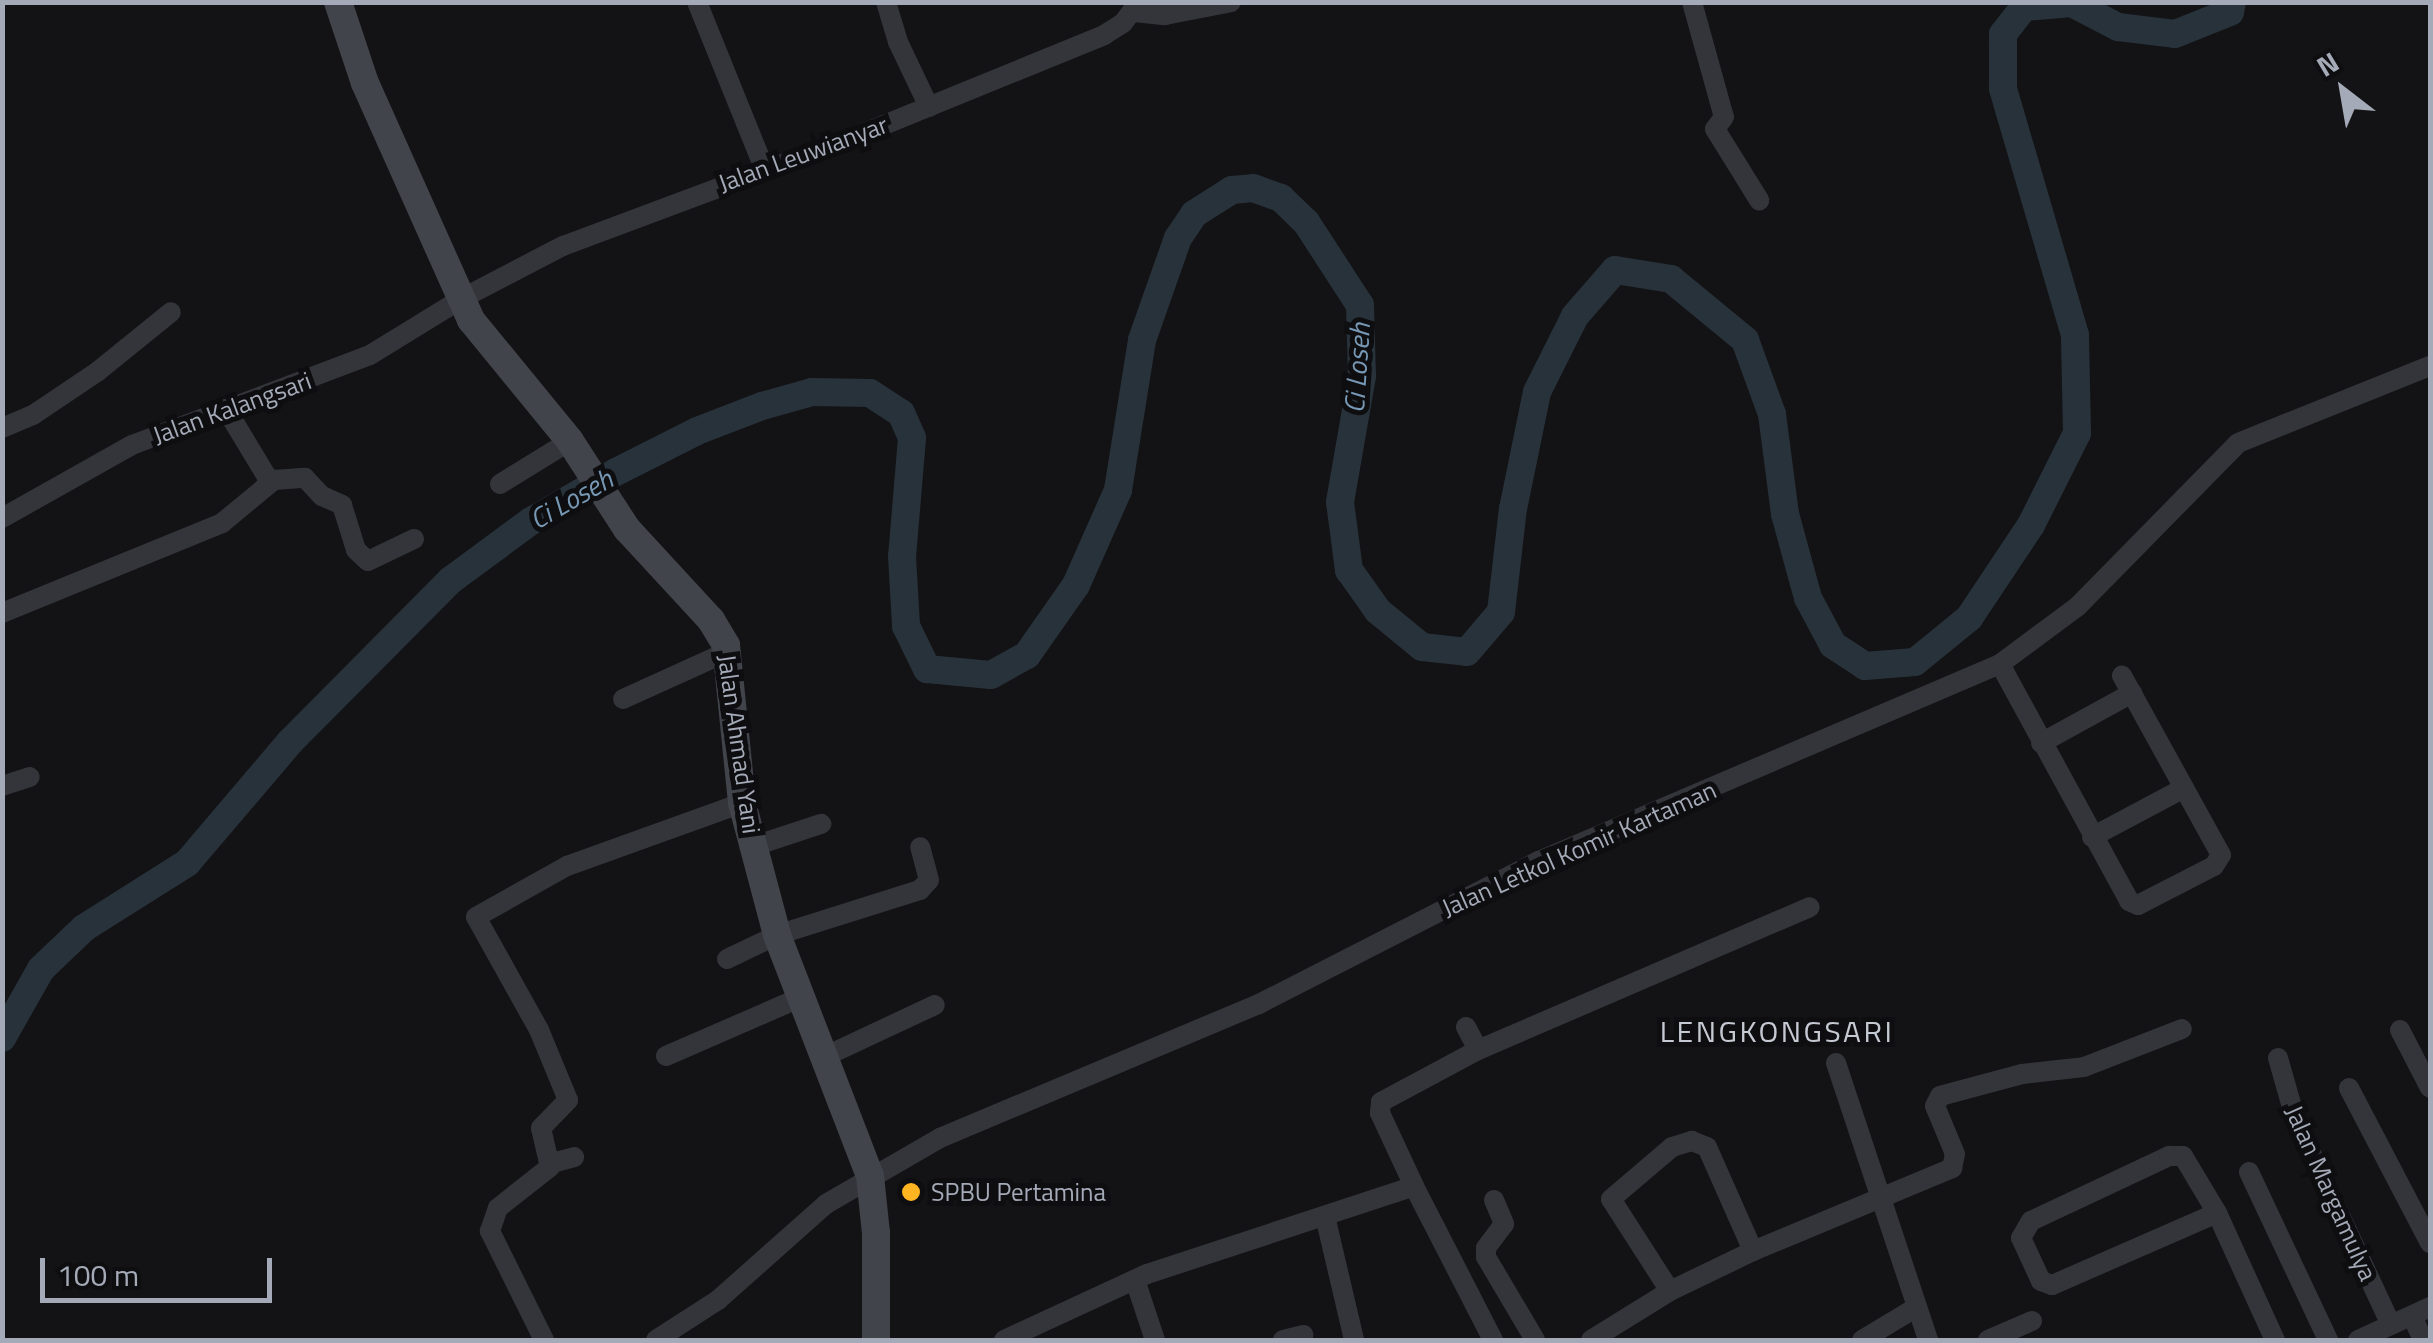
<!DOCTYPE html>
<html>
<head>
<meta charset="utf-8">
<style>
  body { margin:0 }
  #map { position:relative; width:2433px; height:1343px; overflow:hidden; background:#131315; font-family:"Titillium Web",sans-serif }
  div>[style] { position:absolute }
  .river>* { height:28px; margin:-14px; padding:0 14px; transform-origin:14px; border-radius:14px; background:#28323a }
  .street>* { height:20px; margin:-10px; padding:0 10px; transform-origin:10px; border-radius:10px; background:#34353b }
  .secondary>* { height:28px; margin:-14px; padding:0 14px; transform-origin:14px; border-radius:14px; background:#42444b }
  .dots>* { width:28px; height:28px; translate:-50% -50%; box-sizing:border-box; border:5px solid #0e0e10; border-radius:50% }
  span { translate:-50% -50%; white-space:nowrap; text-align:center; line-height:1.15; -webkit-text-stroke:10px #0e0e10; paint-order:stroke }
  .street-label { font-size:25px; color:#a4aab7 }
  .poi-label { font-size:25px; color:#a4aab7 }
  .left { translate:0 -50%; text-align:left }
  .water-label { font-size:28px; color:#7798b5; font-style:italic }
  .quarter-label { font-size:30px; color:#c5c9d2; letter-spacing:2.5px }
  .frame { position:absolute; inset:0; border:5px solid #a4aab7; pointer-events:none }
  .north { position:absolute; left:2293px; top:40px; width:100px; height:100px; -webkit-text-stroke:8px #0e0e10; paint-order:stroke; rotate:329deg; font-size:28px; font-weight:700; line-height:40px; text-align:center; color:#a4aab7 }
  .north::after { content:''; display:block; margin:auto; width:35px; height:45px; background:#a4aab7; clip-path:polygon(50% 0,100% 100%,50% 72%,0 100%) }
  .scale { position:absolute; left:40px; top:1258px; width:232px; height:45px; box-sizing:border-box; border:5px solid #a4aab7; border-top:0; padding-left:12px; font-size:30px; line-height:35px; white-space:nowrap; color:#a4aab7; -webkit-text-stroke:8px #0e0e10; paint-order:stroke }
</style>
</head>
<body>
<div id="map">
  <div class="river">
    <i style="left:2px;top:1038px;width:79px;rotate:-60.5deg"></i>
    <i style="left:41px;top:969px;width:59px;rotate:-43.6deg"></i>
    <i style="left:84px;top:928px;width:122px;rotate:-32.3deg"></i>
    <i style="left:187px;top:863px;width:159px;rotate:-49.6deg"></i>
    <i style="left:290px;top:742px;width:228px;rotate:-45.2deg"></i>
    <i style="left:451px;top:580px;width:99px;rotate:-36.4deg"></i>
    <i style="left:531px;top:521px;width:98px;rotate:-30deg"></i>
    <i style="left:616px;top:472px;width:91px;rotate:-26.8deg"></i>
    <i style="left:697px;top:431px;width:70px;rotate:-21deg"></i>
    <i style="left:762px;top:406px;width:52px;rotate:-15.6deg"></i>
    <i style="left:812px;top:392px;width:58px;rotate:1deg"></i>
    <i style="left:870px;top:393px;width:37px;rotate:33deg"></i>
    <i style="left:901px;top:413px;width:27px;rotate:66deg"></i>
    <i style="left:912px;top:438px;width:118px;rotate:94.8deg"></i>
    <i style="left:902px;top:556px;width:70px;rotate:86.7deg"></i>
    <i style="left:906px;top:626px;width:48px;rotate:64deg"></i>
    <i style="left:927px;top:669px;width:64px;rotate:5.4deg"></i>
    <i style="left:991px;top:675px;width:41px;rotate:-29.1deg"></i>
    <i style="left:1027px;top:655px;width:85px;rotate:-55deg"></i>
    <i style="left:1076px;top:585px;width:104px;rotate:-66.1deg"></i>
    <i style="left:1118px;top:490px;width:152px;rotate:-80.9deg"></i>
    <i style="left:1142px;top:340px;width:108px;rotate:-70.6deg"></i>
    <i style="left:1178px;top:238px;width:29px;rotate:-56deg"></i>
    <i style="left:1194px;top:214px;width:45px;rotate:-32.3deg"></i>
    <i style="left:1232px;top:190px;width:21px;rotate:-5deg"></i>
    <i style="left:1253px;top:188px;width:30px;rotate:20deg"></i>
    <i style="left:1281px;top:198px;width:35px;rotate:44deg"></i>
    <i style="left:1306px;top:222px;width:99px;rotate:57deg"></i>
    <i style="left:1360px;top:305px;width:71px;rotate:88.4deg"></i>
    <i style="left:1362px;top:376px;width:128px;rotate:99.9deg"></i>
    <i style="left:1340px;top:502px;width:69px;rotate:82.5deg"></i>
    <i style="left:1349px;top:570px;width:50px;rotate:54.7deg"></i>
    <i style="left:1378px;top:611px;width:57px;rotate:39.3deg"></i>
    <i style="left:1422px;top:647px;width:45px;rotate:6.3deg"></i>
    <i style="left:1467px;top:652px;width:52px;rotate:-49.6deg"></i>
    <i style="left:1501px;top:612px;width:104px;rotate:-83.4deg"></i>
    <i style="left:1513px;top:509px;width:119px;rotate:-78.4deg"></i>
    <i style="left:1537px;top:392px;width:85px;rotate:-63.4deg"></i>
    <i style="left:1575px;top:316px;width:61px;rotate:-49deg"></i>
    <i style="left:1615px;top:270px;width:57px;rotate:9.1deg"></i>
    <i style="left:1671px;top:279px;width:96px;rotate:39.5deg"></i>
    <i style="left:1745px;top:340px;width:79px;rotate:70deg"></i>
    <i style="left:1772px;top:414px;width:101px;rotate:82.6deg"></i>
    <i style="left:1785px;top:514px;width:87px;rotate:74.7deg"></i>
    <i style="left:1808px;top:598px;width:53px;rotate:62deg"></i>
    <i style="left:1833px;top:645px;width:38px;rotate:33deg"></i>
    <i style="left:1865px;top:666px;width:50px;rotate:-4.6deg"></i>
    <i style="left:1915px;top:662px;width:70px;rotate:-39.2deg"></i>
    <i style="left:1969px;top:618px;width:112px;rotate:-56.3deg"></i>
    <i style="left:2031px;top:525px;width:103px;rotate:-63.4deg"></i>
    <i style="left:2077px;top:433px;width:98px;rotate:-91.2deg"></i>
    <i style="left:2075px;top:335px;width:257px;rotate:-106.3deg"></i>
    <i style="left:2003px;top:88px;width:54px;rotate:-90deg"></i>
    <i style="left:2003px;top:34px;width:34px;rotate:-52deg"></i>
    <i style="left:2024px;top:7px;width:48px;rotate:-4.8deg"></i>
    <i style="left:2072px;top:3px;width:52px;rotate:27.6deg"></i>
    <i style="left:2118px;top:27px;width:57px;rotate:7deg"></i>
    <i style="left:2175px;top:34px;width:59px;rotate:-21.8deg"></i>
    <i style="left:2230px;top:12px;width:10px;rotate:-79deg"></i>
  </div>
  <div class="street">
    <i style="left:697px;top:2px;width:181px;rotate:68deg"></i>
    <i style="left:886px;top:2px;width:42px;rotate:73.3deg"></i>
    <i style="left:898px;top:42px;width:72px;rotate:64.5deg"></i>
    <i style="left:1692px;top:2px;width:119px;rotate:74.5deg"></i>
    <i style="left:1724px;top:117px;width:15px;rotate:127deg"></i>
    <i style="left:1715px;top:129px;width:84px;rotate:58.2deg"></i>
    <i style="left:1134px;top:12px;width:31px;rotate:6deg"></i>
    <i style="left:1165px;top:15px;width:67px;rotate:-11.1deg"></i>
    <i style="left:226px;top:409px;width:79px;rotate:58.9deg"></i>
    <i style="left:267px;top:477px;width:8px;rotate:23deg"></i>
    <i style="left:2px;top:428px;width:34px;rotate:-23deg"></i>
    <i style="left:33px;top:415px;width:77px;rotate:-33.9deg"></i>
    <i style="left:97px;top:372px;width:95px;rotate:-39deg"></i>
    <i style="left:500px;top:484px;width:82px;rotate:-31.6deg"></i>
    <i style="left:2px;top:518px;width:149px;rotate:-29.3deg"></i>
    <i style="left:132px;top:445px;width:254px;rotate:-20.7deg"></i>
    <i style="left:370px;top:355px;width:107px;rotate:-31.6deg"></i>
    <i style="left:461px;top:299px;width:115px;rotate:-27.5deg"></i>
    <i style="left:563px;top:246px;width:314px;rotate:-20.5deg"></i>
    <i style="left:857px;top:136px;width:267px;rotate:-22.2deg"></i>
    <i style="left:1104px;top:35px;width:22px;rotate:-32deg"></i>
    <i style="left:1123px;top:23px;width:26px;rotate:-53deg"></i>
    <i style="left:2px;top:613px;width:238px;rotate:-22.2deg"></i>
    <i style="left:222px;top:523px;width:67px;rotate:-39.6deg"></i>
    <i style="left:274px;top:480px;width:31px;rotate:-4deg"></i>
    <i style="left:305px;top:478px;width:25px;rotate:47deg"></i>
    <i style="left:322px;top:496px;width:22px;rotate:24deg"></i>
    <i style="left:342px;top:505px;width:47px;rotate:72.7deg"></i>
    <i style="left:356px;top:550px;width:16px;rotate:43deg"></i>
    <i style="left:368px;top:561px;width:51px;rotate:-25.6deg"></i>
    <i style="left:2000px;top:664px;width:270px;rotate:61.4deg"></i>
    <i style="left:2129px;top:901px;width:10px;rotate:24deg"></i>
    <i style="left:2138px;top:905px;width:85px;rotate:-27.2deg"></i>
    <i style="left:2214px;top:866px;width:13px;rotate:-58deg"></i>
    <i style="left:2221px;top:855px;width:205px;rotate:-118.9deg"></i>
    <i style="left:623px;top:699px;width:116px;rotate:-24.4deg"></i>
    <i style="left:2041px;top:743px;width:104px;rotate:-28.8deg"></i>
    <i style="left:2px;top:786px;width:29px;rotate:-18deg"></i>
    <i style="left:2092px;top:837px;width:104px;rotate:-28deg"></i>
    <i style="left:754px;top:846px;width:71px;rotate:-18.2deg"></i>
    <i style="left:727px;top:959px;width:55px;rotate:-25.6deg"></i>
    <i style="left:777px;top:935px;width:150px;rotate:-17.5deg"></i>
    <i style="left:920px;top:890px;width:13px;rotate:-48deg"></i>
    <i style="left:929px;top:880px;width:34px;rotate:-105deg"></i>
    <i style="left:1466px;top:1027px;width:26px;rotate:62deg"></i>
    <i style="left:2400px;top:1030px;width:65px;rotate:62.7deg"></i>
    <i style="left:666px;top:1056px;width:148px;rotate:-23.5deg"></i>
    <i style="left:826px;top:1056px;width:120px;rotate:-25.1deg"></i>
    <i style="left:2278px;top:1058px;width:66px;rotate:74.1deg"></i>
    <i style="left:2296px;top:1121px;width:225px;rotate:65deg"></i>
    <i style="left:1836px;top:1063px;width:292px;rotate:71.6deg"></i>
    <i style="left:2349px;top:1088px;width:175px;rotate:62.4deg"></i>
    <i style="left:552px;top:1163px;width:23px;rotate:-15deg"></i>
    <i style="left:2249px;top:1172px;width:186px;rotate:64.8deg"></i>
    <i style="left:1494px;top:1200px;width:26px;rotate:67deg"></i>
    <i style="left:1504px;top:1224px;width:30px;rotate:127deg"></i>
    <i style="left:1486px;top:1248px;width:9px;rotate:90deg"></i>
    <i style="left:1486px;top:1257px;width:96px;rotate:59.4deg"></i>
    <i style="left:2217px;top:1213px;width:180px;rotate:156.4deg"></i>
    <i style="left:2052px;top:1285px;width:12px;rotate:-160deg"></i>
    <i style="left:2041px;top:1281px;width:47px;rotate:-114.9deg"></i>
    <i style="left:2021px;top:1238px;width:20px;rotate:-60deg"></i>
    <i style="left:2031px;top:1221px;width:153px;rotate:-25.2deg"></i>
    <i style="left:2169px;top:1156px;width:14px"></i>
    <i style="left:2183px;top:1156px;width:66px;rotate:59.2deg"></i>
    <i style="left:2217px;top:1213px;width:140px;rotate:65.5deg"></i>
    <i style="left:1325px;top:1216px;width:127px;rotate:76.8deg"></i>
    <i style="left:1135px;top:1280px;width:63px;rotate:71.6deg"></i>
    <i style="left:1670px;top:1291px;width:109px;rotate:-122.7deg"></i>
    <i style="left:1611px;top:1199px;width:80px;rotate:-40.4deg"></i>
    <i style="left:1672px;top:1147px;width:21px;rotate:-17deg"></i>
    <i style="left:1692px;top:1141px;width:16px;rotate:22deg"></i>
    <i style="left:1707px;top:1147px;width:114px;rotate:66.1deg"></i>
    <i style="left:2412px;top:1316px;width:26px;rotate:65deg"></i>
    <i style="left:544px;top:1340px;width:122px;rotate:-116.4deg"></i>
    <i style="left:490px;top:1231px;width:24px;rotate:-71deg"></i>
    <i style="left:498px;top:1208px;width:66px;rotate:-38.3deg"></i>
    <i style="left:550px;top:1167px;width:40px;rotate:-103deg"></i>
    <i style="left:541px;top:1128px;width:39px;rotate:-46deg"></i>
    <i style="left:568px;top:1100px;width:76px;rotate:-112.5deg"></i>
    <i style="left:539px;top:1030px;width:129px;rotate:-119.1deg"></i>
    <i style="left:476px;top:917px;width:104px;rotate:-29.3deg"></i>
    <i style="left:567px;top:866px;width:186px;rotate:-19.8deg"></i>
    <i style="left:656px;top:1340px;width:74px;rotate:-32.8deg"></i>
    <i style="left:718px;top:1300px;width:144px;rotate:-41.6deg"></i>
    <i style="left:826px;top:1204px;width:132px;rotate:-30.1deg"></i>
    <i style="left:940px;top:1138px;width:346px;rotate:-22.8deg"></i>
    <i style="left:1259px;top:1004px;width:314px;rotate:-27.1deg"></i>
    <i style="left:1539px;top:861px;width:501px;rotate:-23.14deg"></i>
    <i style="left:2000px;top:664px;width:97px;rotate:-36.6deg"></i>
    <i style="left:2078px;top:606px;width:228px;rotate:-45.5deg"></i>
    <i style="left:2238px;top:443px;width:207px;rotate:-21.9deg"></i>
    <i style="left:1004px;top:1340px;width:157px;rotate:-24.8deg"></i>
    <i style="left:1147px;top:1274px;width:281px;rotate:-18.2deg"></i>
    <i style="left:1283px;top:1340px;width:21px;rotate:-14deg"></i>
    <i style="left:1493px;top:1340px;width:173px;rotate:-117.2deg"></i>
    <i style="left:1414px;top:1186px;width:81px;rotate:-115deg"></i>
    <i style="left:1380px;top:1113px;width:11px;rotate:-85deg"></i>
    <i style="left:1381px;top:1102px;width:110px;rotate:-28.2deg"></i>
    <i style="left:1478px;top:1050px;width:361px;rotate:-23.3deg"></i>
    <i style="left:1591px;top:1340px;width:93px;rotate:-31.8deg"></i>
    <i style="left:1670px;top:1291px;width:92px;rotate:-25.7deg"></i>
    <i style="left:1753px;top:1251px;width:216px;rotate:-22.6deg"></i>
    <i style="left:1952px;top:1168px;width:14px;rotate:-78deg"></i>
    <i style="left:1955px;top:1154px;width:52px;rotate:-112.6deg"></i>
    <i style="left:1935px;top:1106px;width:11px;rotate:-63deg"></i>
    <i style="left:1940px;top:1096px;width:85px;rotate:-15deg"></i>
    <i style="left:2022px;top:1074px;width:62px;rotate:-6.4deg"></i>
    <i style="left:2084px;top:1067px;width:105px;rotate:-21.2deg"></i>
    <i style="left:1862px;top:1340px;width:64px;rotate:-31deg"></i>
    <i style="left:1988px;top:1340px;width:48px;rotate:-23.4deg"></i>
    <i style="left:2358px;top:1340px;width:79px;rotate:-24.6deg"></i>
  </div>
  <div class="secondary">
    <i style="left:338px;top:2px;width:85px;rotate:71.6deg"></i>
    <i style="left:365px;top:83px;width:260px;rotate:65.9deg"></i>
    <i style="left:471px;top:320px;width:156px;rotate:50.7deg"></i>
    <i style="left:570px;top:441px;width:105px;rotate:57.1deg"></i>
    <i style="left:627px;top:529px;width:124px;rotate:47.3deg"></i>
    <i style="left:711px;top:620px;width:29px;rotate:59deg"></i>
    <i style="left:726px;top:645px;width:159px;rotate:84.2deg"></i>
    <i style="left:742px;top:803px;width:137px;rotate:75.1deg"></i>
    <i style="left:777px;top:935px;width:258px;rotate:68.9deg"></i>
    <i style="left:870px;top:1176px;width:57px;rotate:84deg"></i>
    <i style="left:876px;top:1233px;width:107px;rotate:90deg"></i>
  </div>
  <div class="dots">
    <i style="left:911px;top:1192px;background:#ffb421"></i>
  </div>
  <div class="street-label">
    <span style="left:803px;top:154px;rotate:-20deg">Jalan Leuwianyar</span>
    <span style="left:232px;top:408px;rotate:-20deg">Jalan Kalangsari</span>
    <span style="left:739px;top:744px;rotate:82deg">Jalan Ahmad Yani</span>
    <span style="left:1579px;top:849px;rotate:-24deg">Jalan Letkol Komir Kartaman</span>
    <span style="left:2331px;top:1193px;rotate:66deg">Jalan Margamulya</span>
  </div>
  <div class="poi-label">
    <span class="left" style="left:931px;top:1192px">SPBU Pertamina</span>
  </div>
  <div class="water-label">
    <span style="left:1357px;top:368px;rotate:-86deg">Ci Loseh</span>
    <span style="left:571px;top:499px;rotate:-30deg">Ci Loseh</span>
  </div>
  <div class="quarter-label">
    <span style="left:1777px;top:1031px">LENGKONGSARI</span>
  </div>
  <div class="frame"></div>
  <div class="north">N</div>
  <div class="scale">100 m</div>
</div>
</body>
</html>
